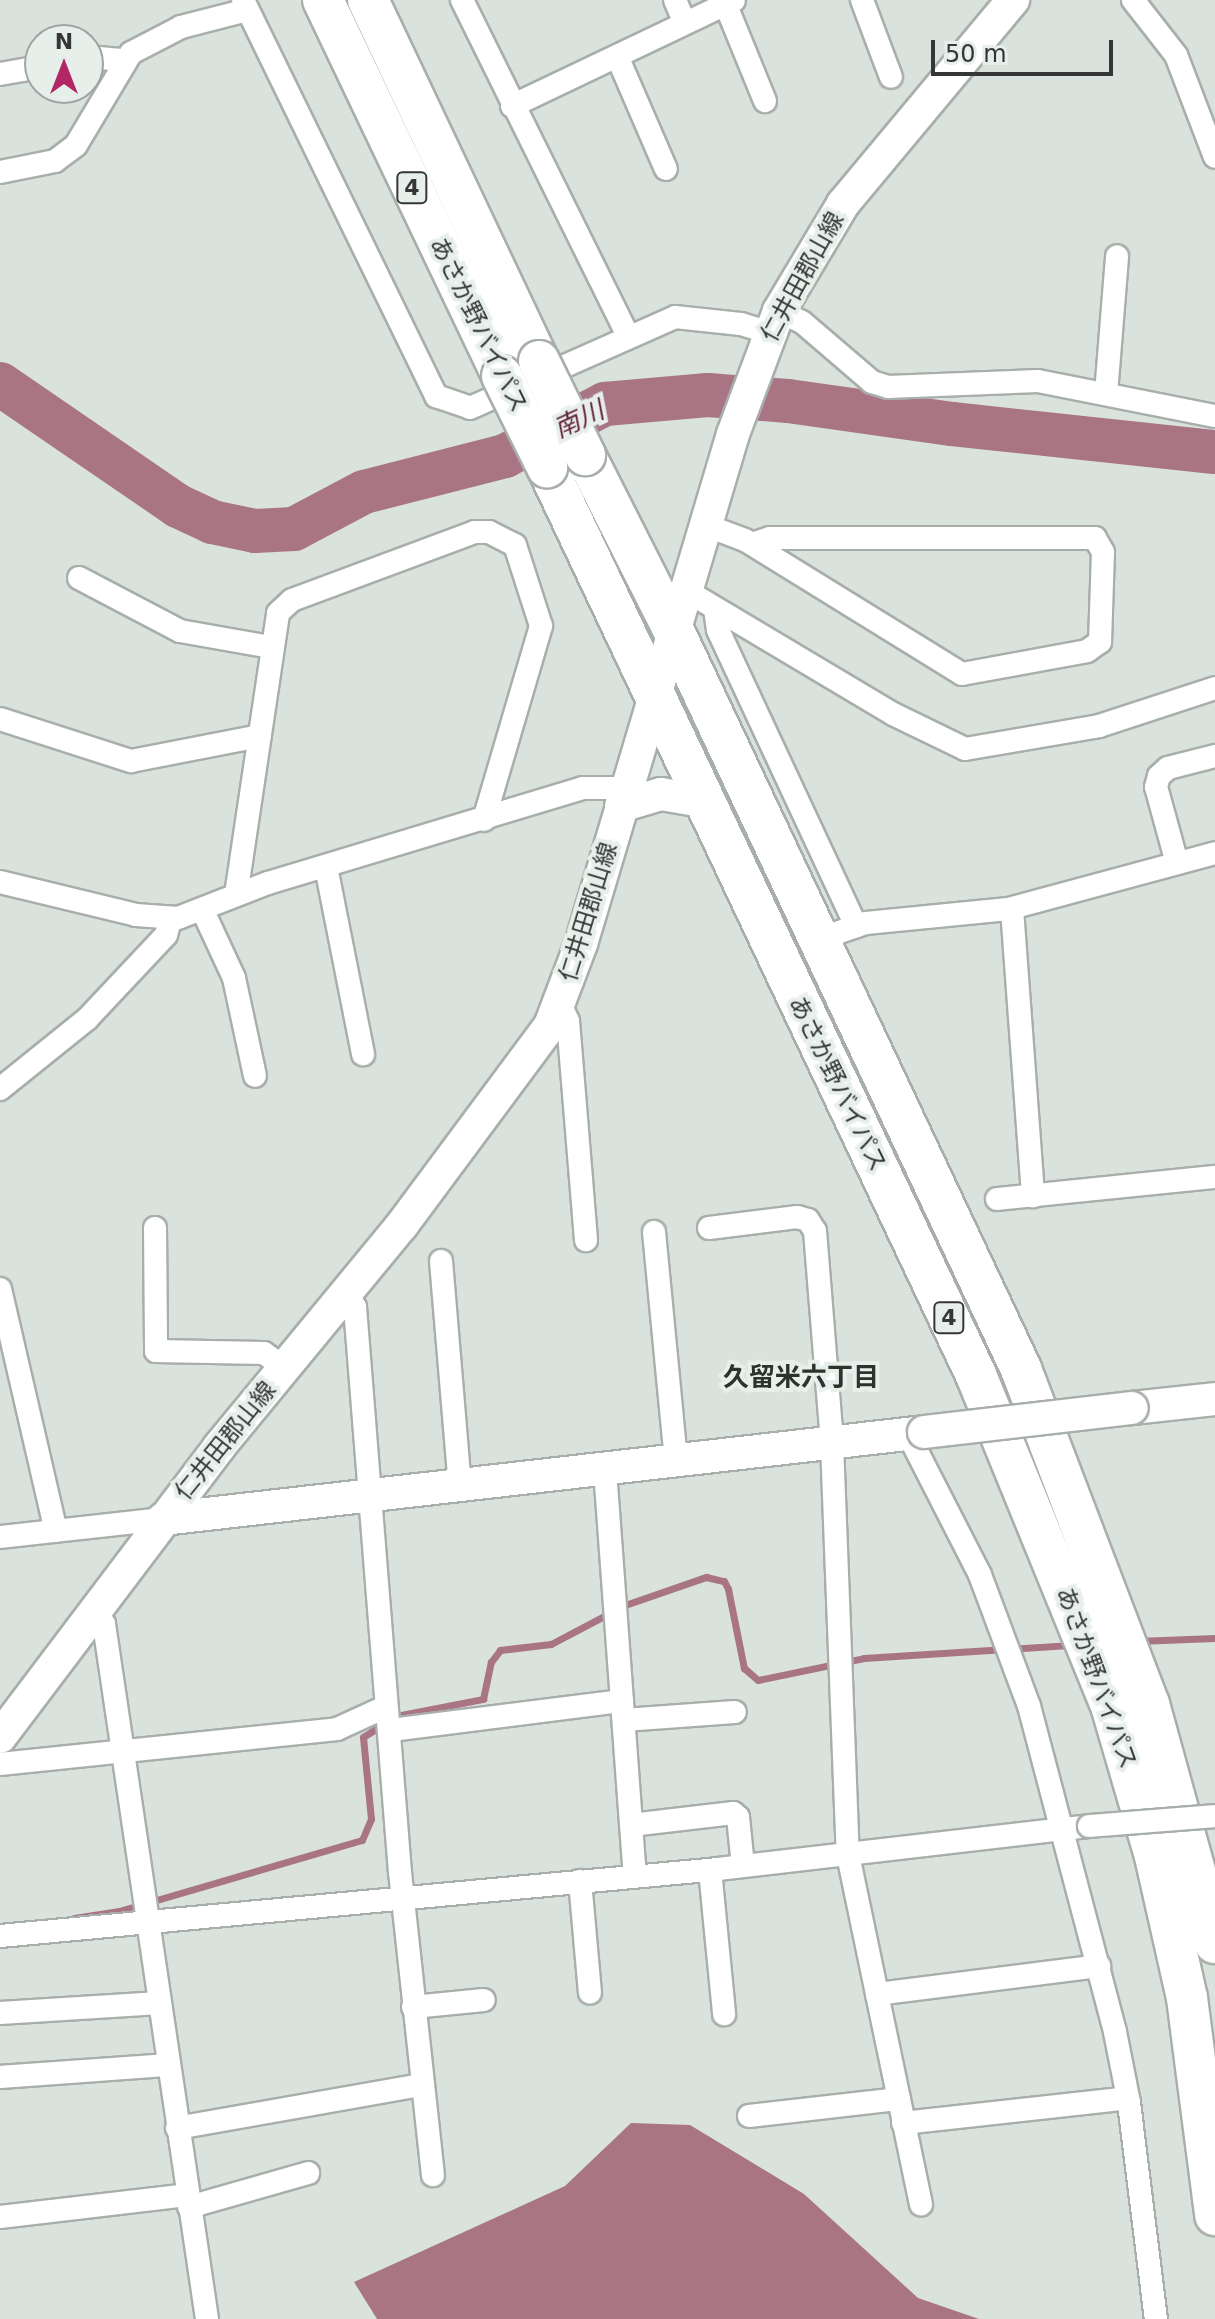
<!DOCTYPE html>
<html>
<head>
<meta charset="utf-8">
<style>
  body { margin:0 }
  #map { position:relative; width:1215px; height:2319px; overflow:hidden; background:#dae2dd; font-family:"DejaVu Sans","Noto Sans JP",sans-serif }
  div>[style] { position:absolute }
  .water>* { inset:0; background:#a97585 }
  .stream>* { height:7px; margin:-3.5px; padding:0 3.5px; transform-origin:3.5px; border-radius:3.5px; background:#a97585 }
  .river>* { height:44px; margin:-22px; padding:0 22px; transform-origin:22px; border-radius:22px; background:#a97585 }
  .roads { filter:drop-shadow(2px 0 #a8afaa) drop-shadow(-2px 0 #a8afaa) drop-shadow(0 2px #a8afaa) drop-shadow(0 -2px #a8afaa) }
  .street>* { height:22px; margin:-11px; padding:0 11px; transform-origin:11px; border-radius:11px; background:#fff }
  .secondary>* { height:32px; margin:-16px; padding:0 16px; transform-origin:16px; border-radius:16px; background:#fff }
  .highway>* { height:40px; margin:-20px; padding:0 20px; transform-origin:20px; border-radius:20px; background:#fff }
  .bridges { filter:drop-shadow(2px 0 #a8afaa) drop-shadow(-2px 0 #a8afaa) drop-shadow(0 2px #a8afaa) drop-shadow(0 -2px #a8afaa) }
  .street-bridge>* { height:22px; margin:-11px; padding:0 11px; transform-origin:11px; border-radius:11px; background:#fff }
  .secondary-bridge>* { height:32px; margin:-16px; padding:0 16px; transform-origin:16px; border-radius:16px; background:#fff }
  .highway-bridge>* { height:40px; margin:-20px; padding:0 20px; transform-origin:20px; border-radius:20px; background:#fff }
  span { translate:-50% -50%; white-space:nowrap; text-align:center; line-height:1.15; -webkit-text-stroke:8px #e7efeb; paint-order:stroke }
  .shield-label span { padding:2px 6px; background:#e7efeb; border:2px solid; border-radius:6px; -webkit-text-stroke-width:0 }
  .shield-label { font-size:22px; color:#343735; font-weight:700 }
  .street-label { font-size:24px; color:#343735 }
  .water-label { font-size:26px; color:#64213c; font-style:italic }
  .neighbourhood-label { font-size:26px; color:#2c332f; font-weight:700 }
  .north { position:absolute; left:24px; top:24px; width:80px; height:80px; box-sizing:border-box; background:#e7efeb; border:2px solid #9fa5a2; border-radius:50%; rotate:0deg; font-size:22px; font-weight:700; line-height:32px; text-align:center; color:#343735 }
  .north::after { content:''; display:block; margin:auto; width:28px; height:36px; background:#b12765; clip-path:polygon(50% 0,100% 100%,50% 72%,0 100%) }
  .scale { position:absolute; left:931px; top:40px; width:182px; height:36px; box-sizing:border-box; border:4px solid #343735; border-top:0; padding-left:10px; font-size:24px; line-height:28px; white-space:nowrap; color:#343735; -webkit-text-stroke:6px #e7efeb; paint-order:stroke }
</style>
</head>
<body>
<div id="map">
  <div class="water">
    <i style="clip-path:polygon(631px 2123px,690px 2125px,804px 2194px,918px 2298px,979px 2319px,377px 2319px,354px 2282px,565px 2186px)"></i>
  </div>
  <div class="stream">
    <i style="left:1137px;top:1641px;width:78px;rotate:-2.2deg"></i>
    <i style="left:74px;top:1918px;width:46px;rotate:-8.8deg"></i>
    <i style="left:119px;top:1911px;width:253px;rotate:-16.3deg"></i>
    <i style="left:362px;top:1840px;width:23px;rotate:-67deg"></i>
    <i style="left:371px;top:1819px;width:82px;rotate:-95.6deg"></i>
    <i style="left:363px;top:1737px;width:39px;rotate:-32deg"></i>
    <i style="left:396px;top:1716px;width:89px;rotate:-11.1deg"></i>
    <i style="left:483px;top:1699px;width:38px;rotate:-78deg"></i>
    <i style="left:491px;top:1662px;width:15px;rotate:-53deg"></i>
    <i style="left:500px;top:1650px;width:51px;rotate:-6.7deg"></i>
    <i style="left:551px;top:1644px;width:84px;rotate:-27.8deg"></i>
    <i style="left:625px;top:1605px;width:86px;rotate:-19.1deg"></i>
    <i style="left:706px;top:1577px;width:18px;rotate:13deg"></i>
    <i style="left:724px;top:1581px;width:9px;rotate:63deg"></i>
    <i style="left:728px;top:1589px;width:81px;rotate:78.6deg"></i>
    <i style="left:744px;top:1668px;width:18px;rotate:41deg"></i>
    <i style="left:758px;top:1680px;width:108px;rotate:-11.7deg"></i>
    <i style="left:864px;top:1658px;width:209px;rotate:-3.6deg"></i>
  </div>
  <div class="river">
    <i style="left:0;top:384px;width:216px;rotate:34.4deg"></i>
    <i style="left:178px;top:506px;width:38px;rotate:25deg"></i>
    <i style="left:212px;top:522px;width:44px;rotate:11.8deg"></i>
    <i style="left:255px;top:531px;width:39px;rotate:-3deg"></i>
    <i style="left:294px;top:529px;width:79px;rotate:-27.9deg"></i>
    <i style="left:364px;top:492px;width:146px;rotate:-14.3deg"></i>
    <i style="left:505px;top:456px;width:113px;rotate:-27.5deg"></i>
    <i style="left:605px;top:404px;width:103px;rotate:-5deg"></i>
    <i style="left:708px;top:395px;width:80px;rotate:4.3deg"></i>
    <i style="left:788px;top:401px;width:166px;rotate:8deg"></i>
    <i style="left:952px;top:424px;width:264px;rotate:6.1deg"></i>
  </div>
  <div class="roads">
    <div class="street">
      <i style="left:243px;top:0;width:441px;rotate:64deg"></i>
      <i style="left:436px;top:396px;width:36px;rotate:19deg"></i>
      <i style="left:470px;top:408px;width:224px;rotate:-23.9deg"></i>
      <i style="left:675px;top:317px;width:66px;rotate:6.1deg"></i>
      <i style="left:741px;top:324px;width:30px;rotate:17deg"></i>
      <i style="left:462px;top:0;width:373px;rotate:63.7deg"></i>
      <i style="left:675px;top:0;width:23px;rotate:67deg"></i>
      <i style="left:862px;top:0;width:82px;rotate:69.4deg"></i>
      <i style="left:1133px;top:0;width:70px;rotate:52deg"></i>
      <i style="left:1176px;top:55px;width:109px;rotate:69.1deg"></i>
      <i style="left:725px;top:3px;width:106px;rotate:67.8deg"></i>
      <i style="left:617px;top:56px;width:123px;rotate:66.6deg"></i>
      <i style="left:88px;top:57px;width:36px;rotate:5deg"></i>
      <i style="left:0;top:74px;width:41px;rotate:-9.9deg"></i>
      <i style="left:512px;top:106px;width:246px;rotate:-25.5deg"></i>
      <i style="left:0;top:172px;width:56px;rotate:-11.3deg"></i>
      <i style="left:55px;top:161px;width:26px;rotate:-37deg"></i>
      <i style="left:76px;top:145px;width:107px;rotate:-59.1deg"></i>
      <i style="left:131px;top:53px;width:56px;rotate:-27.5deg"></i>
      <i style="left:181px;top:27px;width:68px;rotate:-14.4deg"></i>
      <i style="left:779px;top:311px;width:25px;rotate:26deg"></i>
      <i style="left:802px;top:322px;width:92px;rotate:40.6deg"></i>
      <i style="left:872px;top:382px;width:17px;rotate:17deg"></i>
      <i style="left:888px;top:387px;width:150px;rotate:-2.3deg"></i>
      <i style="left:1038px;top:381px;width:180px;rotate:11.2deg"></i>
      <i style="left:1106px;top:394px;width:138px;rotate:-85.4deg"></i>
      <i style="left:705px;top:525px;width:43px;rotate:20.6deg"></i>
      <i style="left:745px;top:540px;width:255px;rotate:31.7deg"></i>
      <i style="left:962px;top:674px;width:127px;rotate:-10.4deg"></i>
      <i style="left:1087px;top:651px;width:16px;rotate:-35deg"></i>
      <i style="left:1100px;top:642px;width:90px;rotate:-88.1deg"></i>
      <i style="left:1103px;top:552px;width:16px;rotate:-120deg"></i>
      <i style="left:1095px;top:538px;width:325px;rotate:180deg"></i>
      <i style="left:770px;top:538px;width:19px;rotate:162deg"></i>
      <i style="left:79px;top:578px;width:114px;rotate:27.7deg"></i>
      <i style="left:180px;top:631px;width:92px;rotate:10deg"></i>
      <i style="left:685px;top:590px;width:242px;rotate:30.8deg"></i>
      <i style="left:893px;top:714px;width:80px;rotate:25.9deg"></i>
      <i style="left:965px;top:749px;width:136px;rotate:-9.7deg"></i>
      <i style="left:1099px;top:726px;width:122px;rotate:-18.1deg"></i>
      <i style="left:715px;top:609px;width:21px;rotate:82deg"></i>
      <i style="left:718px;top:630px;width:327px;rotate:65deg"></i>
      <i style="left:0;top:719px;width:138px;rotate:17.8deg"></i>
      <i style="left:131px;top:761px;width:131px;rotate:-11deg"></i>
      <i style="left:1177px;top:863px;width:79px;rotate:-105.4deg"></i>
      <i style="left:1156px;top:787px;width:11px;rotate:-75deg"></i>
      <i style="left:1159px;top:776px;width:12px;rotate:-42deg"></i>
      <i style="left:1168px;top:768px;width:49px;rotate:-14.3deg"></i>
      <i style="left:326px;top:867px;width:191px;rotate:78.8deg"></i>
      <i style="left:0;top:882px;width:140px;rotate:13.6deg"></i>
      <i style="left:136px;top:915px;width:42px;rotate:4.1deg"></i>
      <i style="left:178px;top:918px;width:97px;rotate:-21.3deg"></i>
      <i style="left:268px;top:883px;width:329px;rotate:-16.8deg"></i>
      <i style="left:583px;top:788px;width:42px"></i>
      <i style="left:236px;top:895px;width:285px;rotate:-81.5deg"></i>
      <i style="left:278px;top:613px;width:19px;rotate:-43deg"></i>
      <i style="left:292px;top:600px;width:195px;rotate:-20.4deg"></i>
      <i style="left:475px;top:532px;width:14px"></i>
      <i style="left:489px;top:532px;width:29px;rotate:27deg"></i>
      <i style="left:515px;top:545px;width:85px;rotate:72.2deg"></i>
      <i style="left:541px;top:626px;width:202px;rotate:106.4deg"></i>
      <i style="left:202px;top:909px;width:76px;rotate:65.1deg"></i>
      <i style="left:234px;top:978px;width:100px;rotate:77.9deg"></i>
      <i style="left:1012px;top:909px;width:288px;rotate:85.8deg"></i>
      <i style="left:816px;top:940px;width:53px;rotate:-18.8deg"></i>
      <i style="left:866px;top:923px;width:143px;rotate:-5.6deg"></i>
      <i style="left:1008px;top:909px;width:214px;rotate:-15.1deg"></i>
      <i style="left:560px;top:1004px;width:19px;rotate:65deg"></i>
      <i style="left:568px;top:1021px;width:220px;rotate:85.3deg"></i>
      <i style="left:0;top:1089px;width:112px;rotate:-38.8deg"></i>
      <i style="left:87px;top:1019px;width:115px;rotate:-46.8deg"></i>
      <i style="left:166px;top:935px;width:18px;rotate:-74deg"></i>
      <i style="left:997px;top:1199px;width:219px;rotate:-5.8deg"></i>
      <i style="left:155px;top:1228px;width:123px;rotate:89.5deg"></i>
      <i style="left:156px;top:1351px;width:108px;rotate:1.1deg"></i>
      <i style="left:264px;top:1353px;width:26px;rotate:36deg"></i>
      <i style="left:709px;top:1228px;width:89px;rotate:-7.1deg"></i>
      <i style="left:797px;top:1217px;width:11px;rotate:15deg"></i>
      <i style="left:808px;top:1220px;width:13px;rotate:58deg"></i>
      <i style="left:815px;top:1231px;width:214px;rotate:85.4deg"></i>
      <i style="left:832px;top:1444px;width:411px;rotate:87.8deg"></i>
      <i style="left:848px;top:1855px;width:357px;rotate:78.2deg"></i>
      <i style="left:654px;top:1232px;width:231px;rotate:84.5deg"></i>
      <i style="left:441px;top:1261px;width:227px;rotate:85.2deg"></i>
      <i style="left:0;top:1289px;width:248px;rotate:77deg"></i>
      <i style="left:346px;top:1293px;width:17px;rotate:57deg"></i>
      <i style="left:355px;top:1307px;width:567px;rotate:85.45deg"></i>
      <i style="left:400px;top:1872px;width:305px;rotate:83.8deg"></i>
      <i style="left:908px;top:1434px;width:158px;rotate:62.9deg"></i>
      <i style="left:980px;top:1575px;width:140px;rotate:69.5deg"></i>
      <i style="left:1029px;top:1706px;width:337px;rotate:75.2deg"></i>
      <i style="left:1115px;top:2032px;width:72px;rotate:78.8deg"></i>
      <i style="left:1129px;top:2103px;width:218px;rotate:82.9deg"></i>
      <i style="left:605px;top:1470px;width:407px;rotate:85.8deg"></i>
      <i style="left:0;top:1537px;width:164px;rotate:-6.3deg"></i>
      <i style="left:95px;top:1612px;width:15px;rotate:53deg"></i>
      <i style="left:104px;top:1624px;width:703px;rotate:81.57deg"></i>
      <i style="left:624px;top:1720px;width:111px;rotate:-4.1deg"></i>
      <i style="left:391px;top:1730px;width:233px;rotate:-7.2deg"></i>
      <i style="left:0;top:1764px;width:339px;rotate:-5.9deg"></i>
      <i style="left:337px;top:1729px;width:53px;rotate:-24.6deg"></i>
      <i style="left:631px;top:1825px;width:103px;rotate:-6.7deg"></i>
      <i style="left:733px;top:1813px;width:6px;rotate:39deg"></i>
      <i style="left:738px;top:1817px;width:49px;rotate:84.2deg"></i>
      <i style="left:710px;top:1870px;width:145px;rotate:84.4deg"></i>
      <i style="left:580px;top:1881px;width:112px;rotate:84.9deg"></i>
      <i style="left:0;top:1936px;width:721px;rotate:-5.33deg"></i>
      <i style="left:718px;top:1869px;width:373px;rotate:-6.6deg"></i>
      <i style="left:877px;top:1994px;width:224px;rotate:-7.2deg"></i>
      <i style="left:413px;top:2007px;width:71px;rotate:-5.6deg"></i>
      <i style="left:0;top:2013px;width:160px;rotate:-3.6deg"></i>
      <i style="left:0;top:2077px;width:169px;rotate:-4.1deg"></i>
      <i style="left:749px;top:2116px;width:151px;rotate:-6.5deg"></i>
      <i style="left:903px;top:2123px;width:226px;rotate:-6.3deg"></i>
      <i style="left:177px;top:2128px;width:248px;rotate:-10deg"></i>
      <i style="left:189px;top:2207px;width:124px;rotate:-15.9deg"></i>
      <i style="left:0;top:2217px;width:188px;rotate:-6.7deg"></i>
    </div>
    <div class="secondary">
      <i style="left:621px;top:806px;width:42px;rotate:-16.7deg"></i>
      <i style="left:661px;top:794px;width:47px;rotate:9.9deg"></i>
      <i style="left:1132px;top:1408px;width:83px;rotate:-6.2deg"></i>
      <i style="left:163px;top:1519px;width:766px;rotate:-6.52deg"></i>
      <i style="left:0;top:1737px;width:363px;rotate:-52.9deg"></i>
      <i style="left:219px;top:1447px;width:288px;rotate:-50.5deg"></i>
      <i style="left:402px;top:1225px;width:248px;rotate:-53.4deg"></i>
      <i style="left:550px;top:1026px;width:88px;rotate:-69.3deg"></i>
      <i style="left:581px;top:944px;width:532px;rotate:-73.4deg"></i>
      <i style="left:733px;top:434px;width:131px;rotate:-69.5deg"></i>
      <i style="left:779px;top:311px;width:125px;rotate:-59.1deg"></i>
      <i style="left:843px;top:204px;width:266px;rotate:-50.2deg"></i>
    </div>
    <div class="highway">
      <i style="left:323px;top:0;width:416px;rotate:64.5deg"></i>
      <i style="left:368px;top:0;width:399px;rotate:64.7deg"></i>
      <i style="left:585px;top:455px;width:195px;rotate:63.2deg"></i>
      <i style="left:673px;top:629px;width:818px;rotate:64.81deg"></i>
      <i style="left:1021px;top:1369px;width:359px;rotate:69.1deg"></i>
      <i style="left:1149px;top:1704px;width:248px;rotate:74.6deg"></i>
      <i style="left:547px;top:467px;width:1004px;rotate:64.71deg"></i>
      <i style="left:976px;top:1375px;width:361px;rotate:67.8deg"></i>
      <i style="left:1112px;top:1709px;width:153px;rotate:73.7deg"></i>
      <i style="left:1155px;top:1856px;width:146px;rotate:77.3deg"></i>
      <i style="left:1187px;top:1998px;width:219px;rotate:82.6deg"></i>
    </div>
  </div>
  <div class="bridges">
    <div class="street-bridge">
      <i style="left:1089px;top:1826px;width:126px;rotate:-4.5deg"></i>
    </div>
    <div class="secondary-bridge">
      <i style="left:924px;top:1432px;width:209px;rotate:-6.6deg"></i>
    </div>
    <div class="highway-bridge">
      <i style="left:539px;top:361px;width:105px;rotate:63.9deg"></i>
      <i style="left:502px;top:376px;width:102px;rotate:63.7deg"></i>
    </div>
  </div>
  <div class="shield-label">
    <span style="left:412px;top:188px">4</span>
    <span style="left:949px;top:1318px">4</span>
  </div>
  <div class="street-label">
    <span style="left:803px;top:277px;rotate:-61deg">仁井田郡山線</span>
    <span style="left:478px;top:325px;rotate:64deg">あさか野バイパス</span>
    <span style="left:589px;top:912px;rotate:-73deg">仁井田郡山線</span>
    <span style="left:837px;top:1084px;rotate:64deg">あさか野バイパス</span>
    <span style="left:226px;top:1441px;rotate:-51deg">仁井田郡山線</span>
    <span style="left:1096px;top:1678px;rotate:70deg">あさか野バイパス</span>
  </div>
  <div class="water-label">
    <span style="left:579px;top:420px;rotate:-25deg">南川</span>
  </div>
  <div class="neighbourhood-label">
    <span style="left:801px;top:1378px">久留米六丁目</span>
  </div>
  <div class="north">N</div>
  <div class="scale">50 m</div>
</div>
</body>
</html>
